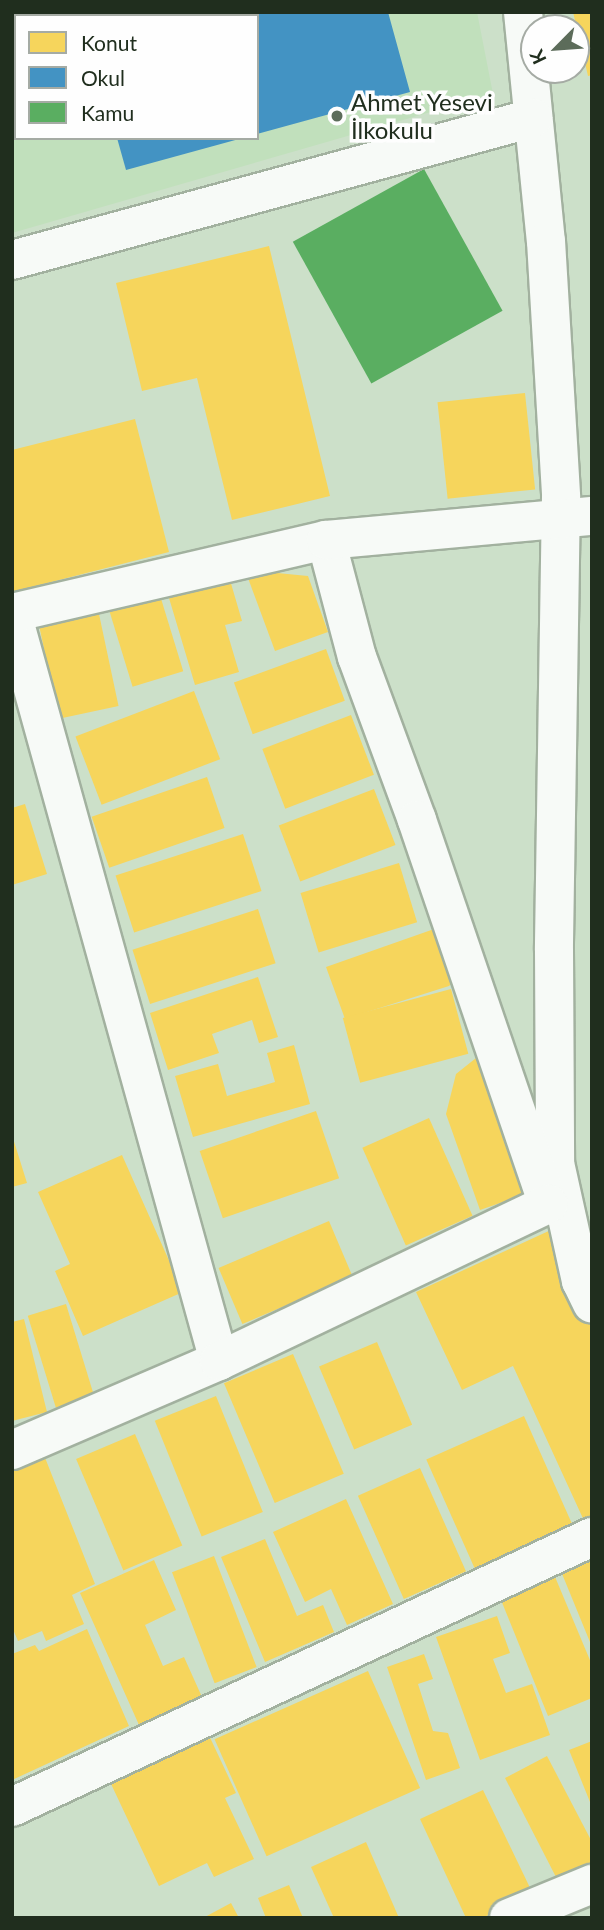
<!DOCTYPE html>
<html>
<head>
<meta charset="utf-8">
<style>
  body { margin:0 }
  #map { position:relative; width:604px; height:1930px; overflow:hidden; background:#cce0c9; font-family:Lato,sans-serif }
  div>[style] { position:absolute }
  .built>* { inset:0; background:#c1e0bc }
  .homes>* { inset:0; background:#f6d55c; transform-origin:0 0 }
  .schools>* { inset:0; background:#4393c3 }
  .public>* { inset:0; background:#5aae61; transform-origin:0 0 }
  .roads { filter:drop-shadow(2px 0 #a2b19f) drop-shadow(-2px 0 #a2b19f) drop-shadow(0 2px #a2b19f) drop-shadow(0 -2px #a2b19f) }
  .minor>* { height:38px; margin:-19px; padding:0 19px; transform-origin:19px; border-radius:19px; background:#f7faf7 }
  .dots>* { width:19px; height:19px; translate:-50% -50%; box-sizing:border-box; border:4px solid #fefefe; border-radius:50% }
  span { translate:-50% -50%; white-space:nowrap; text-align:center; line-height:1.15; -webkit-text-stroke:7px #fefefe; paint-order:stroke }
  .poi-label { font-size:24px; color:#202e1e }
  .left { translate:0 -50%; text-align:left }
  .frame { position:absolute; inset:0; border:14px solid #202e1e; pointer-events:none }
  .legend { position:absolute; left:14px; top:14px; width:245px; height:126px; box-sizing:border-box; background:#fefefe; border:2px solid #a5aba4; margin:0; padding:9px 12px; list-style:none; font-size:21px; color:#202e1e }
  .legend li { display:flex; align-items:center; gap:14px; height:35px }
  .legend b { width:35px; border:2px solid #a5aba4 }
  .north { position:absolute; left:520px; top:14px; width:70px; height:70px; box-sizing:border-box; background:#fefefe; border:2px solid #a5aba4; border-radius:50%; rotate:245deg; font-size:19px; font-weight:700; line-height:28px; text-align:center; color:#202e1e }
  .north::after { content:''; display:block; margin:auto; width:24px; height:32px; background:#5c6c5a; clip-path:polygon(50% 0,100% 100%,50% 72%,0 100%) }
</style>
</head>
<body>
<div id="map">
  <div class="built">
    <i style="clip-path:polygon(evenodd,12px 12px,477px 12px,493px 94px,12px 233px,12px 12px,16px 16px,257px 16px,257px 138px,16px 138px,16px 16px)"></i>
  </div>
  <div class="homes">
    <i style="clip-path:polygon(573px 12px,592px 12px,592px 75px,588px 76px)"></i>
    <i style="clip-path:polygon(269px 246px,330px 496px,232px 520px,197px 378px,142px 391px,116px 283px)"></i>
    <i style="left:525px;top:393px;width:97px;height:88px;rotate:84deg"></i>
    <i style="clip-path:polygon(135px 419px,169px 552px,12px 592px,12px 450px)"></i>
    <i style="clip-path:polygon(245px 570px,308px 576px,328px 632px,275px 651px)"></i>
    <i style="clip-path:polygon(230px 580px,242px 621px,225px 625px,239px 672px,195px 685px,169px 598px)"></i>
    <i style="left:159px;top:592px;width:83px;height:53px;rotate:73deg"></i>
    <i style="left:99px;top:614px;width:94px;height:61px;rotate:78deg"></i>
    <i style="left:326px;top:649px;width:55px;height:98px;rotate:70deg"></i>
    <i style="left:194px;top:691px;width:73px;height:127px;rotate:69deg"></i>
    <i style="left:351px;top:715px;width:64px;height:95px;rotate:69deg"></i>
    <i style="left:207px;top:777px;width:54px;height:122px;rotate:71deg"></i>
    <i style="left:374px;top:789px;width:60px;height:102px;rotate:69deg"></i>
    <i style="clip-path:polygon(25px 804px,47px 874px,12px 885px,12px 808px)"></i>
    <i style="left:243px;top:834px;width:60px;height:134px;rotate:72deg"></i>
    <i style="left:399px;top:863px;width:62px;height:103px;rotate:73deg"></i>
    <i style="left:258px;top:909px;width:57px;height:132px;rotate:72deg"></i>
    <i style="clip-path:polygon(437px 928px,455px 980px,449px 986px,345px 1019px,326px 967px)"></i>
    <i style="clip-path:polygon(258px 977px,278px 1037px,259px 1043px,252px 1020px,212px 1034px,219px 1053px,168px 1070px,150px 1013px)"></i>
    <i style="left:451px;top:989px;width:67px;height:112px;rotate:75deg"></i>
    <i style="clip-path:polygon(294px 1045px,310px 1104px,193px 1137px,175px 1076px,218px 1064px,227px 1096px,275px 1082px,267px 1053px)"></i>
    <i style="clip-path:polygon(481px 1054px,529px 1193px,480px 1210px,446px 1114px,456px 1074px)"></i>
    <i style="left:316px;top:1111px;width:71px;height:123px;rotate:71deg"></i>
    <i style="left:429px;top:1118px;width:107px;height:73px;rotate:66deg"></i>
    <i style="clip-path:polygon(12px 1135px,27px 1183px,12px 1187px)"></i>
    <i style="clip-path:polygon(122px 1155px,183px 1292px,83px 1336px,55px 1271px,70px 1264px,38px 1192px)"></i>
    <i style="left:329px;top:1221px;width:61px;height:120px;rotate:67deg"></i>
    <i style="clip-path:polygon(553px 1229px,592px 1312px,592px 1522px,586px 1525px,513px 1366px,462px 1390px,416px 1292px)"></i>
    <i style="left:66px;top:1304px;width:96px;height:40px;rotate:73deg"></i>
    <i style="clip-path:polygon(24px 1319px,47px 1412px,12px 1421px,12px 1322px)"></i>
    <i style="left:377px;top:1342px;width:90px;height:63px;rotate:67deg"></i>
    <i style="left:293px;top:1354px;width:130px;height:75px;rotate:67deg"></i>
    <i style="left:216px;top:1396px;width:125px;height:66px;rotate:68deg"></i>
    <i style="left:524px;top:1416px;width:126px;height:107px;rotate:66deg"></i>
    <i style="left:135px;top:1434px;width:121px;height:64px;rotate:67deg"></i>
    <i style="clip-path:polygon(40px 1445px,95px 1584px,72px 1595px,84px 1624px,46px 1641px,42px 1631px,18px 1641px,12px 1627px,12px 1458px)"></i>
    <i style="left:420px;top:1468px;width:113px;height:68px;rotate:66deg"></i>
    <i style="clip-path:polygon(346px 1499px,393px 1604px,347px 1625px,331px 1589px,305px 1602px,273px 1532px)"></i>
    <i style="clip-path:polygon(265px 1539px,297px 1616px,323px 1605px,334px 1632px,265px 1662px,221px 1557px)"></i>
    <i style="clip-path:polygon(592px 1551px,592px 1647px,558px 1564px)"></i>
    <i style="left:214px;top:1556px;width:119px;height:45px;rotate:69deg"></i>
    <i style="clip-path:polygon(154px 1560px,176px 1610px,145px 1625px,163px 1666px,184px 1657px,202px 1697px,139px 1725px,80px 1593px)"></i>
    <i style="clip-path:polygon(553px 1572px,592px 1665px,592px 1698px,548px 1716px,499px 1595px)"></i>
    <i style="clip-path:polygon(497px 1616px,510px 1653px,493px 1659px,506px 1693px,532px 1684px,550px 1735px,480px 1760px,436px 1637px)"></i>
    <i style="clip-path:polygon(87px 1629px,129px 1726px,12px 1780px,12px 1654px,35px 1645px,39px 1651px)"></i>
    <i style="clip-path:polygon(424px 1654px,433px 1679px,418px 1684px,433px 1731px,448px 1733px,460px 1768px,426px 1780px,387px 1667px)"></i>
    <i style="left:368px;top:1671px;width:128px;height:168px;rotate:66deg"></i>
    <i style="clip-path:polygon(206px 1729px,236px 1793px,225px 1798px,254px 1859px,214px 1877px,207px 1863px,159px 1886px,104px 1769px)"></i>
    <i style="clip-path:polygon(592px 1741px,592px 1807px,569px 1750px)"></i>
    <i style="clip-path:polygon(547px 1756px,592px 1842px,592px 1862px,557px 1879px,505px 1778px)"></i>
    <i style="clip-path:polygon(483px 1790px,533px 1894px,482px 1918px,466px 1918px,420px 1819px)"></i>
    <i style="clip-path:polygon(366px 1842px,399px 1918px,334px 1918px,311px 1867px)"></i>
    <i style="clip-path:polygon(289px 1885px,303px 1918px,266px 1918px,258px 1898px)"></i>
    <i style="clip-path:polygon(231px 1903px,239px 1918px,203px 1918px)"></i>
  </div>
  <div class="schools">
    <i style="clip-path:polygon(215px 12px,388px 12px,410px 92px,257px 134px,257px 16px,206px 16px)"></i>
    <i style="clip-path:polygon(117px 138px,239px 138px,239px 139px,126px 170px)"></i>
  </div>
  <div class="public">
    <i style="left:424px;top:169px;width:162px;height:150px;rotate:61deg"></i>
  </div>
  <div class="roads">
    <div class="minor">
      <i style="left:523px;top:12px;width:230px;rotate:84.3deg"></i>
      <i style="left:546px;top:241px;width:256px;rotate:86.6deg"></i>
      <i style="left:561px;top:497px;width:453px;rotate:90.9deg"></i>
      <i style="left:554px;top:950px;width:213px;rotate:89.7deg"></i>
      <i style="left:555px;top:1163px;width:121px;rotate:77.6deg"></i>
      <i style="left:581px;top:1281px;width:25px;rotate:64deg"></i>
      <i style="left:12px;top:260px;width:540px;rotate:-15.25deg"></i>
      <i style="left:326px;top:540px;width:121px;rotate:75.2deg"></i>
      <i style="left:357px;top:657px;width:174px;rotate:69.8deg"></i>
      <i style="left:417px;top:820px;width:396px;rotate:71.2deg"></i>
      <i style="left:219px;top:1361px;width:776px;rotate:-105.47deg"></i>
      <i style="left:12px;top:613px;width:322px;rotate:-13.1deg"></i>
      <i style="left:326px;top:540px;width:267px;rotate:-5.2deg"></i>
      <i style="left:12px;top:1450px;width:225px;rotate:-23.3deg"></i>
      <i style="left:219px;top:1361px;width:365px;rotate:-25.5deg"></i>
      <i style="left:12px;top:1807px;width:640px;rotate:-24.96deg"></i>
      <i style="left:509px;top:1918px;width:90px;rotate:-22.3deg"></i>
    </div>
  </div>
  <div class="dots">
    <i style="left:337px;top:116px;background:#5c6c5a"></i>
  </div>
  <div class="poi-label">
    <span class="left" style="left:351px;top:116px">Ahmet Yesevi<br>İlkokulu</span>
  </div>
  <div class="frame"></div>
  <ul class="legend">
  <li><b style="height:19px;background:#f6d55c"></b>Konut</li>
  <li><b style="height:19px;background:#4393c3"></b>Okul</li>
  <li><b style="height:19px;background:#5aae61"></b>Kamu</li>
  </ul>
  <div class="north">K</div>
</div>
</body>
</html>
